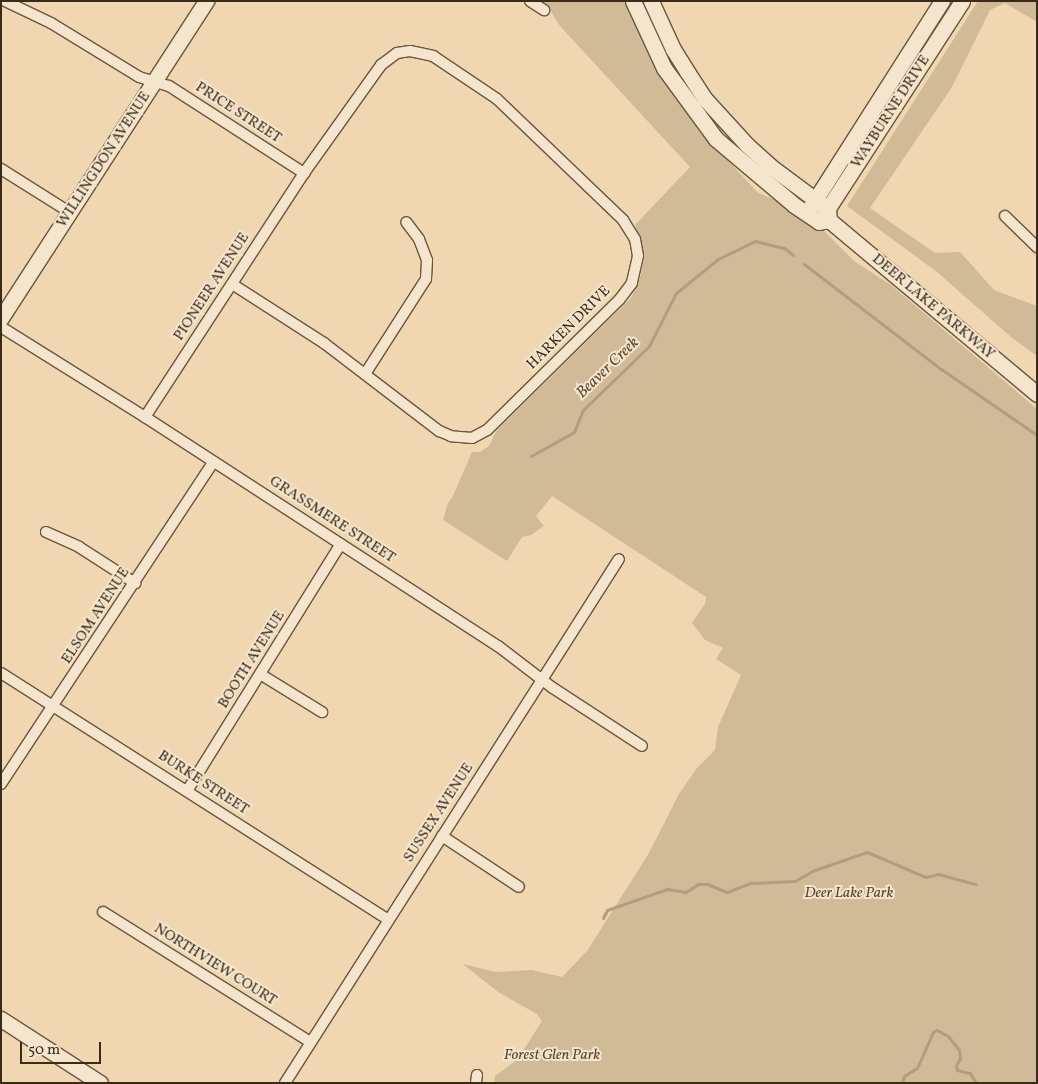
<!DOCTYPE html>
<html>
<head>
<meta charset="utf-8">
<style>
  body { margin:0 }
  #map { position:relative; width:1038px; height:1084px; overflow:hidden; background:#f0d7b2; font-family:Vollkorn,serif }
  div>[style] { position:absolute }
  .green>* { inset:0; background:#d1ba98 }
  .stream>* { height:3px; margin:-1.5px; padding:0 1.5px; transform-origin:1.5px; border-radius:1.5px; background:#b29d7e }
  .roads { filter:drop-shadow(1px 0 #68563e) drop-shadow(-1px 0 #68563e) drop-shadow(0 1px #68563e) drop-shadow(0 -1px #68563e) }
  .street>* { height:10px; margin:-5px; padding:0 5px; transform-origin:5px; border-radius:5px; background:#f5e5cd }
  .secondary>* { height:15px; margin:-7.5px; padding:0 7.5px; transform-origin:7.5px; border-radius:7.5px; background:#f5e5cd }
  span { translate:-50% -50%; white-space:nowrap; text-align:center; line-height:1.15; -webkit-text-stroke:4px #f5e5cd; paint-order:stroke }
  .street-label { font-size:15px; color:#3a2b18 }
  .park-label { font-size:15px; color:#584832; font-style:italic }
  .water-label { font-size:16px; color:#5e4d37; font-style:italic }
  .frame { position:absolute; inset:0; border:2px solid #3a2b18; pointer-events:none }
  .scale { position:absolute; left:20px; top:1042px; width:81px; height:22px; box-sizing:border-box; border:2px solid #3a2b18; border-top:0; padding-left:6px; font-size:15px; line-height:18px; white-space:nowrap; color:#3a2b18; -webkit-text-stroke:4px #f5e5cd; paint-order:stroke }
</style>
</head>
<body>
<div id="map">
  <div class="green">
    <i style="clip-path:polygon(539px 1px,628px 1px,656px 67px,685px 111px,701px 131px,757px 192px,777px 201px,822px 229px,854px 261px,891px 285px,1037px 409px,1037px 1083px,494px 1083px,495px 1076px,517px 1060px,542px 1021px,537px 1014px,498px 992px,463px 964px,496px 972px,532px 970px,562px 977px,587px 951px,649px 853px,679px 794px,697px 768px,715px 750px,718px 727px,741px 675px,716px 659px,723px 648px,705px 640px,692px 623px,705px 604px,706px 597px,552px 496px,536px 516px,544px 526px,531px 535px,522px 537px,507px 561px,443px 520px,448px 503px,453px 496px,472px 452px,480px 452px,489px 446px,497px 430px,631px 298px,641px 275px,644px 259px,642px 243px,635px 225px,690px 167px,560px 26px,548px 7px)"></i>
    <i style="clip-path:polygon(978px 1px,1037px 1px,1037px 22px,1005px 3px,990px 10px,952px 87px,870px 208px,935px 253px,960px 252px,994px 290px,1037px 306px,1037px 356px,1011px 337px,937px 272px,847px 206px)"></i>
  </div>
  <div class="stream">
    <i style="left:804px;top:264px;width:173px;rotate:37.5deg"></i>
    <i style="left:941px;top:369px;width:116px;rotate:34.5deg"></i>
    <i style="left:531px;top:456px;width:49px;rotate:-29.2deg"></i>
    <i style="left:574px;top:432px;width:24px;rotate:-68deg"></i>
    <i style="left:583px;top:410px;width:92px;rotate:-44.1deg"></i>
    <i style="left:649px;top:346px;width:59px;rotate:-63deg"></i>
    <i style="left:676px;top:293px;width:54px;rotate:-39deg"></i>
    <i style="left:718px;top:259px;width:41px;rotate:-25.9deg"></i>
    <i style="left:755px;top:241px;width:30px;rotate:14deg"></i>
    <i style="left:784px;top:248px;width:11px;rotate:38deg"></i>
    <i style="left:603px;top:918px;width:9px;rotate:-63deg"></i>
    <i style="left:607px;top:910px;width:64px;rotate:-19.3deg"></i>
    <i style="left:667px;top:889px;width:19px;rotate:9deg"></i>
    <i style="left:686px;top:892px;width:14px;rotate:-34deg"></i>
    <i style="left:698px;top:884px;width:9px"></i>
    <i style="left:707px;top:884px;width:22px;rotate:22deg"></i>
    <i style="left:727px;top:892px;width:26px;rotate:-21deg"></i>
    <i style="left:751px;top:883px;width:44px;rotate:-2.6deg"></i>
    <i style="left:795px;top:881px;width:20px;rotate:-30deg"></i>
    <i style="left:812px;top:871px;width:58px;rotate:-19.1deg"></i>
    <i style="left:867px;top:852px;width:64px;rotate:23deg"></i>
    <i style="left:926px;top:877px;width:12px;rotate:-14deg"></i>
    <i style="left:938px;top:874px;width:39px;rotate:15deg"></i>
    <i style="left:902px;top:1083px;width:7px;rotate:-74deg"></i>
    <i style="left:904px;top:1076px;width:15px;rotate:-32deg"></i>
    <i style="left:917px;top:1068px;width:39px;rotate:-66deg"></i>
    <i style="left:933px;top:1032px;width:4px;rotate:-27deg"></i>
    <i style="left:937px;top:1030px;width:13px;rotate:29deg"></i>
    <i style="left:948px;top:1036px;width:18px;rotate:52deg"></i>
    <i style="left:959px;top:1050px;width:8px;rotate:83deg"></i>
    <i style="left:960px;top:1058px;width:9px;rotate:117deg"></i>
    <i style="left:956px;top:1066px;width:4px;rotate:76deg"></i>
    <i style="left:957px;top:1070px;width:13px;rotate:13deg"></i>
    <i style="left:970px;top:1073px;width:12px;rotate:59deg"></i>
  </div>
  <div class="roads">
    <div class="street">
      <i style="left:5px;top:1px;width:51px;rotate:25.6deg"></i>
      <i style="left:51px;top:23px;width:103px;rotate:31.5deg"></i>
      <i style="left:139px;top:77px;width:31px;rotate:17deg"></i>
      <i style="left:169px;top:86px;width:161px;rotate:32.8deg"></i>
      <i style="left:530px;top:1px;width:17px;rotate:33deg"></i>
      <i style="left:1px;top:169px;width:83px;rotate:32.2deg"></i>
      <i style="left:1005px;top:216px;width:45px;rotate:44.1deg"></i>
      <i style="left:1px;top:327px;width:170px;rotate:32deg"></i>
      <i style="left:145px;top:417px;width:421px;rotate:33deg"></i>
      <i style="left:498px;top:646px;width:69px;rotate:37.4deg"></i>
      <i style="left:553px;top:688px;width:106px;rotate:33.1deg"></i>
      <i style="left:365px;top:374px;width:113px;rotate:-57.3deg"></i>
      <i style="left:426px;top:279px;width:19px;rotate:-87deg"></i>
      <i style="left:427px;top:260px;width:22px;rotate:-111deg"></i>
      <i style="left:419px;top:239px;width:21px;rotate:-127deg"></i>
      <i style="left:145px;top:417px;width:291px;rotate:-56.9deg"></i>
      <i style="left:304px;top:173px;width:133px;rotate:-54.5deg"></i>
      <i style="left:381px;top:65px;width:20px;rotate:-37deg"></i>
      <i style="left:397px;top:53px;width:13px;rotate:-9deg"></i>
      <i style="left:410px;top:51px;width:24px;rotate:12deg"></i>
      <i style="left:433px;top:56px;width:77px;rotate:33.9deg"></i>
      <i style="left:497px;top:99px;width:175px;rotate:43.8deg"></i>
      <i style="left:623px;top:220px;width:22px;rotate:58deg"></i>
      <i style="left:635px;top:239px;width:17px;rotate:80deg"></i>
      <i style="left:638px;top:256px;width:28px;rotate:103deg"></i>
      <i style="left:632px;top:283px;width:21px;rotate:127deg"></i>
      <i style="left:619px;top:300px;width:185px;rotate:135.4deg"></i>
      <i style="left:487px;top:430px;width:17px;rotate:152deg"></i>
      <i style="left:472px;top:438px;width:21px;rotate:-175deg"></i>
      <i style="left:451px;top:436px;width:13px;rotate:-157deg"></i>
      <i style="left:439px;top:431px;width:145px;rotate:-142.6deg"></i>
      <i style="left:324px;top:343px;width:109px;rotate:-147.3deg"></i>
      <i style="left:46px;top:532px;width:36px;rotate:24deg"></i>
      <i style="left:79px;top:547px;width:67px;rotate:32.7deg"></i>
      <i style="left:1px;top:673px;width:459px;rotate:32.5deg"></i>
      <i style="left:260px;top:674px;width:73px;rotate:31.5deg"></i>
      <i style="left:1px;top:784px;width:386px;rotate:-56.6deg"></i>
      <i style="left:187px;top:791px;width:291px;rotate:-58.1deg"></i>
      <i style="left:442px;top:836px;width:92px;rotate:33.5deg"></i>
      <i style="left:103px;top:912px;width:244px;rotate:32.1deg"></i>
      <i style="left:285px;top:1083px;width:621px;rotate:-57.49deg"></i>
      <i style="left:476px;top:1083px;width:8px;rotate:-83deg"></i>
    </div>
    <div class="secondary">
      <i style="left:633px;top:1px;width:74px;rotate:65.2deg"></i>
      <i style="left:664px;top:68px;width:88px;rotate:53.8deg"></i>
      <i style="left:716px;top:139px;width:102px;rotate:40.2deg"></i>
      <i style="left:794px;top:205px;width:30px;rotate:34deg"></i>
      <i style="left:819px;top:222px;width:10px;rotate:-11deg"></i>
      <i style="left:651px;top:1px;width:53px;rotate:65.4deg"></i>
      <i style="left:673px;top:49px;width:28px;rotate:58deg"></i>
      <i style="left:688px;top:73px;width:31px;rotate:57deg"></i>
      <i style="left:705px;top:99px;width:62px;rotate:47.6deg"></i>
      <i style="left:747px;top:145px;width:31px;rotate:42deg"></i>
      <i style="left:770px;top:166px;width:72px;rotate:36.6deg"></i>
      <i style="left:828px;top:209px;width:11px;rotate:85deg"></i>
      <i style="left:829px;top:220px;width:271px;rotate:39.9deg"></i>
      <i style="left:810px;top:208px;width:246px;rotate:-57.5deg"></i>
      <i style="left:823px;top:216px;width:256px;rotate:-57.1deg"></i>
      <i style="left:1px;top:318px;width:378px;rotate:-57.1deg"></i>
      <i style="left:1px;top:1019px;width:118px;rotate:32.9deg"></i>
    </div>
  </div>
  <div class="street-label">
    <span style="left:891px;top:112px;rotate:-57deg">WAYBURNE DRIVE</span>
    <span style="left:238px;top:113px;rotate:33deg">PRICE STREET</span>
    <span style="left:104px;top:160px;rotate:-57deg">WILLINGDON AVENUE</span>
    <span style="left:212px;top:287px;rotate:-57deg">PIONEER AVENUE</span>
    <span style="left:933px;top:307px;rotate:40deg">DEER LAKE PARKWAY</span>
    <span style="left:569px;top:328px;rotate:-45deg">HARKEN DRIVE</span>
    <span style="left:332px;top:520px;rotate:33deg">GRASSMERE STREET</span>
    <span style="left:96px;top:616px;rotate:-57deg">ELSOM AVENUE</span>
    <span style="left:252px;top:660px;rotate:-58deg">BOOTH AVENUE</span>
    <span style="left:203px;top:783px;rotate:33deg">BURKE STREET</span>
    <span style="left:439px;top:813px;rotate:-57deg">SUSSEX AVENUE</span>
    <span style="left:215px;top:965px;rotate:32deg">NORTHVIEW COURT</span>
  </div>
  <div class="park-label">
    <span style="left:849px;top:894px">Deer Lake Park</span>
    <span style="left:552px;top:1056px">Forest Glen Park</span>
  </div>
  <div class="water-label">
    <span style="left:608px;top:368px;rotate:-44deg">Beaver Creek</span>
  </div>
  <div class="frame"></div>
  <div class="scale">50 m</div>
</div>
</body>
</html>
